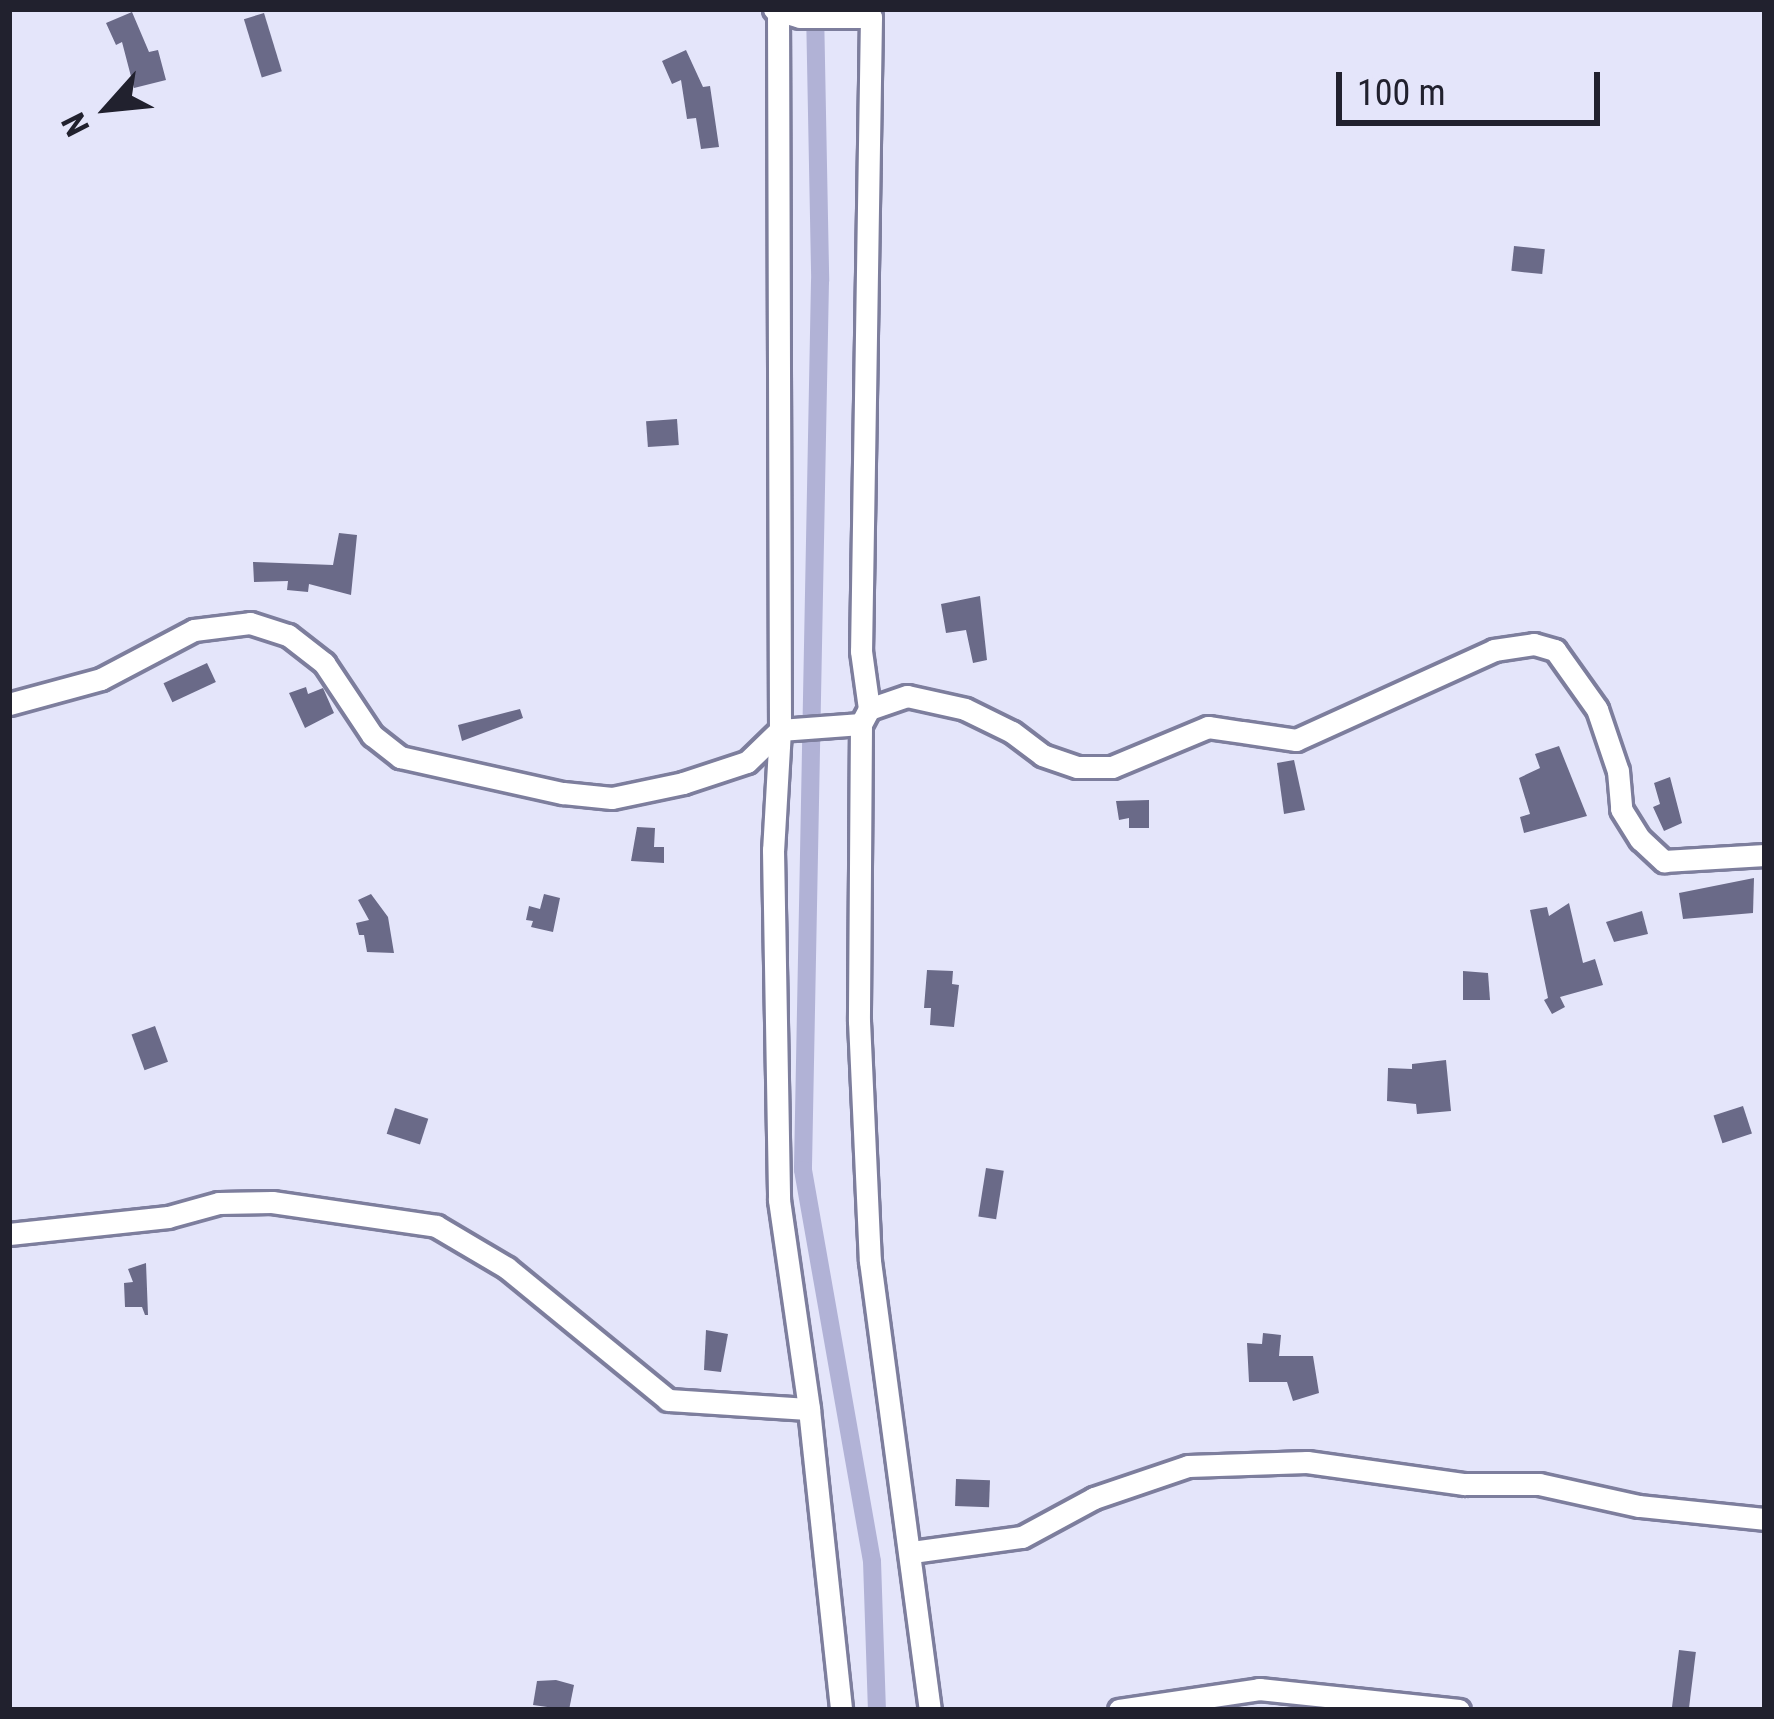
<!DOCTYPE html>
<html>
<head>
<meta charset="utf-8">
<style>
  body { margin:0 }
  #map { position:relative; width:1774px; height:1719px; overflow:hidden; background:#e4e5fa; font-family:"Roboto Condensed",sans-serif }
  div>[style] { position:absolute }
  .canal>* { height:18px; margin:-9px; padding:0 9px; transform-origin:9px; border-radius:9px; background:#b1b2d6 }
  .building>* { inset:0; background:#6a6a88; transform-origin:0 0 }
  .roads { filter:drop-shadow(3px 0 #7d7e9d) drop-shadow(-3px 0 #7d7e9d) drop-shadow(0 3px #7d7e9d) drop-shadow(0 -3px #7d7e9d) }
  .minor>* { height:21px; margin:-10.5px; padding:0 10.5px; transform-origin:10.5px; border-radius:10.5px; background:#fff }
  span { translate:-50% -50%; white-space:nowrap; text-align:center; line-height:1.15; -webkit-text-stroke:10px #e4e5fa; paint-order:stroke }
  .frame { position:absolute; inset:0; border:12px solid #21212e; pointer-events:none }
  .north { position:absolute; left:48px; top:48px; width:120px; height:120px; -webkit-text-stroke:9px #e4e5fa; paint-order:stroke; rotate:243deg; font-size:33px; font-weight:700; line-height:48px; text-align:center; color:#21212e }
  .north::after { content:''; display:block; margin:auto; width:42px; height:54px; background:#21212e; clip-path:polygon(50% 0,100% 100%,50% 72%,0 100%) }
  .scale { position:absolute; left:1336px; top:72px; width:264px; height:54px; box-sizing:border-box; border:6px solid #21212e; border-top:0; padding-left:15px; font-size:36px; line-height:42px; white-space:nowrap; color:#21212e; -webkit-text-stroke:9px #e4e5fa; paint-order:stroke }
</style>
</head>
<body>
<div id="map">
  <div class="canal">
    <i style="left:815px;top:9px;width:272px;rotate:88.9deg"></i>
    <i style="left:820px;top:281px;width:889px;rotate:91.1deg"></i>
    <i style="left:803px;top:1170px;width:397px;rotate:80deg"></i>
    <i style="left:872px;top:1561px;width:149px;rotate:88.1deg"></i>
  </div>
  <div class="building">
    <i style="clip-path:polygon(132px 12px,149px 52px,158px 50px,166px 80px,134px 88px,122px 42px,116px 45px,106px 23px)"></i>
    <i style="left:264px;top:13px;width:61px;height:21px;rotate:73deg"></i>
    <i style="clip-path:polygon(686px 50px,703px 87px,710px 86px,719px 147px,701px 149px,696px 118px,687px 119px,681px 80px,672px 84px,662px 61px)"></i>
    <i style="left:1514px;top:246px;width:31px;height:25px;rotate:6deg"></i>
    <i style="left:677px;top:419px;width:26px;height:31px;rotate:86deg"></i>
    <i style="clip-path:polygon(339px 533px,357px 535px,351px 595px,309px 584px,308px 592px,287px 590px,288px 581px,254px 582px,253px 562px,333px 565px)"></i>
    <i style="clip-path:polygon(980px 596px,987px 660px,973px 663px,966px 630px,946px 633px,941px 604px)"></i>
    <i style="left:207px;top:663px;width:21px;height:48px;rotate:65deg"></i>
    <i style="clip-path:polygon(306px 687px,308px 694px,323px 688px,334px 713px,305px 728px,289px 693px)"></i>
    <i style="clip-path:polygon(520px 709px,523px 718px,462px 741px,458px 725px)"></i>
    <i style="clip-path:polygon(1559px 746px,1587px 816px,1524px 833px,1520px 817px,1530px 814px,1519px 778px,1540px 768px,1535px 754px)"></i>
    <i style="clip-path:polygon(1294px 760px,1305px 810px,1284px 814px,1277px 763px)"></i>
    <i style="clip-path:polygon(1670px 777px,1682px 823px,1664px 831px,1653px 807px,1660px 804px,1654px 783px)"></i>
    <i style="clip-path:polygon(1149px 800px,1149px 828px,1129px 828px,1129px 818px,1119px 820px,1116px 801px)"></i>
    <i style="clip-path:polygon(637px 827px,655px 828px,654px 847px,664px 847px,664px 863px,631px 861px)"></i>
    <i style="clip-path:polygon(1754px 878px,1753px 913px,1683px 919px,1679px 893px)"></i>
    <i style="clip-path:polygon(371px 894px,388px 917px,394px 953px,367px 952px,364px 935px,359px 935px,356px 923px,369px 920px,358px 900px)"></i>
    <i style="clip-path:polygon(544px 894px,560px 898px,553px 932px,531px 927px,533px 921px,526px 920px,529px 906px,540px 909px)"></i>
    <i style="clip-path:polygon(1569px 903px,1583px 963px,1595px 959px,1603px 985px,1560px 997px,1565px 1007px,1552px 1014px,1544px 1000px,1548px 998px,1530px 910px,1547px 907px,1549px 916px)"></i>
    <i style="clip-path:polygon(1642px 911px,1648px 934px,1614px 942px,1606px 922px)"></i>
    <i style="clip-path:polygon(927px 970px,953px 971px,952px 984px,959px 985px,954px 1027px,930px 1025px,931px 1008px,924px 1008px)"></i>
    <i style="clip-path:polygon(1463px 971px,1488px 973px,1490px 1000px,1463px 1000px)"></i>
    <i style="left:155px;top:1026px;width:38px;height:25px;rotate:70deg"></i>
    <i style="clip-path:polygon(1446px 1060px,1451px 1111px,1417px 1114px,1416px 1104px,1387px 1101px,1388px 1068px,1412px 1069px,1412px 1064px)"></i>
    <i style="left:1743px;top:1106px;width:29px;height:31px;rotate:72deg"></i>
    <i style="left:395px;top:1108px;width:35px;height:27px;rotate:18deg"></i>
    <i style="left:986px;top:1168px;width:18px;height:49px;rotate:9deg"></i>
    <i style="clip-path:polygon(146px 1263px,148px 1315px,145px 1315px,142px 1307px,125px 1307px,124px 1283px,133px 1282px,128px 1269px)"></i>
    <i style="clip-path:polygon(706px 1330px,728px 1334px,721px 1372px,704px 1370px)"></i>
    <i style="clip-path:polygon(1263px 1333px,1281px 1335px,1279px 1356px,1313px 1356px,1319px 1393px,1293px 1401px,1287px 1382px,1249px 1382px,1247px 1343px,1262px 1344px)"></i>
    <i style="left:956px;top:1479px;width:34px;height:27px;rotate:2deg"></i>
    <i style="left:1679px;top:1650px;width:17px;height:60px;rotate:7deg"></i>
    <i style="clip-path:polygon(556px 1680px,574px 1685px,569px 1710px,533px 1705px,537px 1681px)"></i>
  </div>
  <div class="roads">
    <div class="minor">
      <i style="left:774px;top:9px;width:27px;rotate:17deg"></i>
      <i style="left:800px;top:17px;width:71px"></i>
      <i style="left:871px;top:17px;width:634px;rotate:90.9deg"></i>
      <i style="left:861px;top:651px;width:59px;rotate:82.1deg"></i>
      <i style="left:869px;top:709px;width:17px;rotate:118deg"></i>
      <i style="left:861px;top:724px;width:297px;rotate:90.4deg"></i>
      <i style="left:859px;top:1021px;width:240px;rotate:87.4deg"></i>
      <i style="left:870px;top:1261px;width:453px;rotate:82.4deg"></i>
      <i style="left:778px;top:9px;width:721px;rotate:89.84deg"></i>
      <i style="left:780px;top:730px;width:120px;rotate:93.3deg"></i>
      <i style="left:773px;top:850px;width:350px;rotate:89deg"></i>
      <i style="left:779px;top:1200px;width:211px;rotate:81.8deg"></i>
      <i style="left:809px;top:1409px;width:303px;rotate:83.9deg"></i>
      <i style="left:9px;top:704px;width:95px;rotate:-15.2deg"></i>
      <i style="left:101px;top:679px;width:105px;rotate:-27.8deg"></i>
      <i style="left:194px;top:630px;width:56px;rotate:-7.1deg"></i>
      <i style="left:250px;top:623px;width:40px;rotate:18deg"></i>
      <i style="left:288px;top:635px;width:46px;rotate:37.9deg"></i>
      <i style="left:324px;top:663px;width:87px;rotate:56.3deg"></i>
      <i style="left:372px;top:735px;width:36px;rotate:38deg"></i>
      <i style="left:400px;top:757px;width:167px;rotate:12.5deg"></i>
      <i style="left:563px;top:793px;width:49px;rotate:5.8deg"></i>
      <i style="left:612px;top:798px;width:73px;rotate:-11.9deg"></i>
      <i style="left:683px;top:783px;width:67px;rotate:-18.2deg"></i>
      <i style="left:747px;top:762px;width:46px;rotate:-44.1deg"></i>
      <i style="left:780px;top:730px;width:81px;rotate:-4.2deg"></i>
      <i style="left:869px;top:709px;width:40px;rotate:-18.9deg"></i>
      <i style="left:907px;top:696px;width:59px;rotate:12.6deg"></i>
      <i style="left:965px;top:709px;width:52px;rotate:26.1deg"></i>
      <i style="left:1012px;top:732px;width:38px;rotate:37deg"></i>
      <i style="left:1042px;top:755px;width:37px;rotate:19deg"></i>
      <i style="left:1077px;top:767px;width:35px"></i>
      <i style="left:1112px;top:767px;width:104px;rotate:-22.6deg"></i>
      <i style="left:1208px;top:727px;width:89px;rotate:8.4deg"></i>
      <i style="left:1296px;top:740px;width:217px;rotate:-24.4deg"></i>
      <i style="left:1494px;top:650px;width:40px;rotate:-8.5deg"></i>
      <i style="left:1534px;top:644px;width:22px;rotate:16deg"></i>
      <i style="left:1555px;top:650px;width:72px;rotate:54.6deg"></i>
      <i style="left:1597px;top:709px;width:65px;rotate:71.3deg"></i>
      <i style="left:1618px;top:771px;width:38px;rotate:85deg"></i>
      <i style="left:1621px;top:809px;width:36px;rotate:58deg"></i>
      <i style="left:1640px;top:839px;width:33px;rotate:43deg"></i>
      <i style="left:1664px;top:861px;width:101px;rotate:-3.4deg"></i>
      <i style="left:9px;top:1234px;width:160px;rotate:-6.1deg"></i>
      <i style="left:168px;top:1217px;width:53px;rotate:-15.4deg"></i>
      <i style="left:219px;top:1203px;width:53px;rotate:-1.1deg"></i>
      <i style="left:272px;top:1202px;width:166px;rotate:8.3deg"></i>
      <i style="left:436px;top:1226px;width:82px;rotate:30.6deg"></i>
      <i style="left:507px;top:1268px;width:208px;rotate:39.3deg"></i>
      <i style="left:668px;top:1400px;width:141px;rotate:3.7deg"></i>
      <i style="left:912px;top:1552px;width:111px;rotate:-7.8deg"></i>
      <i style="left:1022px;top:1537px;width:82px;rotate:-28.4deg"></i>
      <i style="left:1094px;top:1498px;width:99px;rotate:-18.8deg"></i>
      <i style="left:1188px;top:1466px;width:119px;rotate:-1.9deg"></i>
      <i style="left:1307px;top:1462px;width:159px;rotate:8deg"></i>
      <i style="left:1464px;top:1484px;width:75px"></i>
      <i style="left:1539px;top:1484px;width:102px;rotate:12.4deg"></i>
      <i style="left:1639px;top:1506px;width:127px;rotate:5.9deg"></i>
      <i style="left:1119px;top:1710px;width:142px;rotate:-8.5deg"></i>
      <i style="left:1259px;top:1689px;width:201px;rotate:6deg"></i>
    </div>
  </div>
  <div class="frame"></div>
  <div class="north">N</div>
  <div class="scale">100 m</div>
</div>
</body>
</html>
